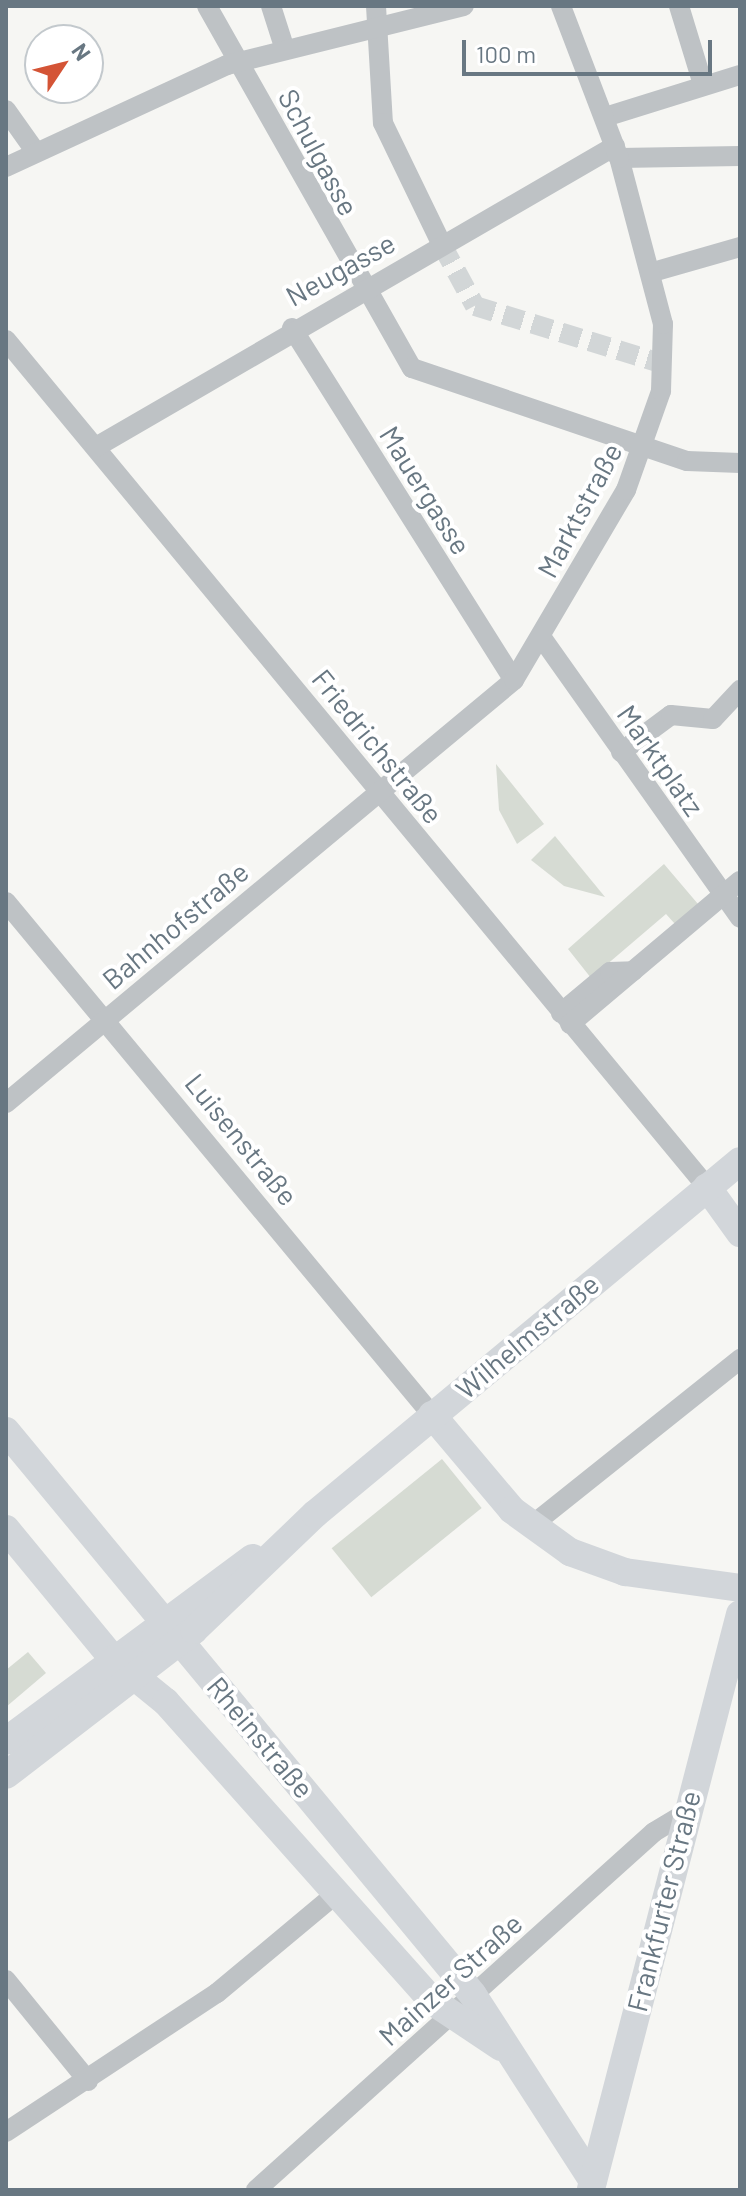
<!DOCTYPE html>
<html>
<head>
<meta charset="utf-8">
<style>
  body { margin:0 }
  #map { position:relative; width:746px; height:2196px; overflow:hidden; background:#f6f6f3; font-family:Barlow,sans-serif }
  div>[style] { position:absolute }
  .green>* { inset:0; background:#d6dbd3; transform-origin:0 0 }
  .street-tunnel>* { height:20px; margin-top:-10px; transform-origin:0; background:repeating-linear-gradient(90deg,#d2d6d7 0 20px,transparent 0 30px) }
  .street>* { height:20px; margin:-10px; padding:0 10px; transform-origin:10px; border-radius:10px; background:#bec2c5 }
  .secondary>* { height:28px; margin:-14px; padding:0 14px; transform-origin:14px; border-radius:14px; background:#d2d6da }
  span { translate:-50% -50%; white-space:nowrap; text-align:center; line-height:1.15; -webkit-text-stroke:8px #fff; paint-order:stroke }
  .street-label { font-size:28px; color:#687782 }
  .frame { position:absolute; inset:0; border:8px solid #687782; pointer-events:none }
  .north { position:absolute; left:24px; top:24px; width:80px; height:80px; box-sizing:border-box; background:#fff; border:2px solid #c3c9cd; border-radius:50%; rotate:55deg; font-size:22px; font-weight:700; line-height:32px; text-align:center; color:#687782 }
  .north::after { content:''; display:block; margin:auto; width:28px; height:36px; background:#d45436; clip-path:polygon(50% 0,100% 100%,50% 72%,0 100%) }
  .scale { position:absolute; left:462px; top:40px; width:250px; height:36px; box-sizing:border-box; border:4px solid #687782; border-top:0; padding-left:10px; font-size:24px; line-height:28px; white-space:nowrap; color:#687782; -webkit-text-stroke:6px #fff; paint-order:stroke }
</style>
</head>
<body>
<div id="map">
  <div class="green">
    <i style="clip-path:polygon(496px 764px,544px 824px,517px 844px,499px 810px)"></i>
    <i style="clip-path:polygon(555px 836px,605px 897px,564px 886px,531px 860px)"></i>
    <i style="clip-path:polygon(664px 864px,698px 904px,675px 924px,666px 914px,591px 978px,568px 949px)"></i>
    <i style="left:442px;top:1459px;width:63px;height:142px;rotate:51deg"></i>
    <i style="clip-path:polygon(28px 1652px,46px 1673px,6px 1707px,6px 1670px)"></i>
  </div>
  <div class="street-tunnel">
    <i style="left:442px;top:245px;width:69px;rotate:61.6deg"></i>
    <i style="left:475px;top:306px;width:198px;rotate:17.1deg"></i>
  </div>
  <div class="street">
    <i style="left:207px;top:6px;width:416px;rotate:60.5deg"></i>
    <i style="left:412px;top:368px;width:290px;rotate:18.7deg"></i>
    <i style="left:687px;top:461px;width:53px;rotate:2.2deg"></i>
    <i style="left:271px;top:6px;width:46px;rotate:72.3deg"></i>
    <i style="left:376px;top:6px;width:117px;rotate:86.6deg"></i>
    <i style="left:383px;top:123px;width:136px;rotate:64.2deg"></i>
    <i style="left:679px;top:6px;width:78px;rotate:73deg"></i>
    <i style="left:6px;top:110px;width:50px;rotate:54.7deg"></i>
    <i style="left:605px;top:117px;width:141px;rotate:-17.3deg"></i>
    <i style="left:619px;top:158px;width:121px;rotate:-0.9deg"></i>
    <i style="left:6px;top:167px;width:243px;rotate:-24.8deg"></i>
    <i style="left:227px;top:65px;width:244px;rotate:-14deg"></i>
    <i style="left:653px;top:272px;width:91px;rotate:-16deg"></i>
    <i style="left:292px;top:328px;width:416px;rotate:57.8deg"></i>
    <i style="left:6px;top:340px;width:1099px;rotate:50.39deg"></i>
    <i style="left:96px;top:447px;width:600px;rotate:-30.11deg"></i>
    <i style="left:542px;top:638px;width:343px;rotate:54.7deg"></i>
    <i style="left:621px;top:752px;width:62px;rotate:-36.5deg"></i>
    <i style="left:671px;top:715px;width:42px;rotate:5.4deg"></i>
    <i style="left:713px;top:719px;width:40px;rotate:-47deg"></i>
    <i style="left:6px;top:902px;width:667px;rotate:50.29deg"></i>
    <i style="left:561px;top:1013px;width:64px;rotate:-39.9deg"></i>
    <i style="left:610px;top:972px;width:23px;rotate:-2deg"></i>
    <i style="left:570px;top:1024px;width:222px;rotate:-40.1deg"></i>
    <i style="left:6px;top:1103px;width:661px;rotate:-39.78deg"></i>
    <i style="left:514px;top:680px;width:221px;rotate:-59.5deg"></i>
    <i style="left:626px;top:490px;width:105px;rotate:-70.5deg"></i>
    <i style="left:661px;top:391px;width:67px;rotate:-88.3deg"></i>
    <i style="left:663px;top:324px;width:172px;rotate:-104.8deg"></i>
    <i style="left:619px;top:158px;width:163px;rotate:-110.9deg"></i>
    <i style="left:531px;top:1526px;width:268px;rotate:-38.6deg"></i>
    <i style="left:6px;top:1980px;width:130px;rotate:50.9deg"></i>
    <i style="left:6px;top:2132px;width:253px;rotate:-33.4deg"></i>
    <i style="left:217px;top:1993px;width:155px;rotate:-39.8deg"></i>
    <i style="left:256px;top:2190px;width:535px;rotate:-41.97deg"></i>
    <i style="left:654px;top:1832px;width:35px;rotate:-31deg"></i>
  </div>
  <div class="secondary">
    <i style="left:707px;top:1187px;width:57px;rotate:54.3deg"></i>
    <i style="left:432px;top:1415px;width:124px;rotate:49.9deg"></i>
    <i style="left:512px;top:1510px;width:72px;rotate:35.9deg"></i>
    <i style="left:570px;top:1552px;width:59px;rotate:20deg"></i>
    <i style="left:625px;top:1572px;width:116px;rotate:7.9deg"></i>
    <i style="left:6px;top:1431px;width:732px;rotate:50.37deg"></i>
    <i style="left:473px;top:1995px;width:221px;rotate:57.2deg"></i>
    <i style="left:6px;top:1529px;width:168px;rotate:50.5deg"></i>
    <i style="left:113px;top:1659px;width:68px;rotate:39.1deg"></i>
    <i style="left:166px;top:1702px;width:400px;rotate:48.3deg"></i>
    <i style="left:432px;top:2001px;width:83px;rotate:33.7deg"></i>
    <i style="left:6px;top:1741px;width:307px;rotate:-36.6deg"></i>
    <i style="left:6px;top:1775px;width:237px;rotate:-37.6deg"></i>
    <i style="left:194px;top:1630px;width:168px;rotate:-43.8deg"></i>
    <i style="left:315px;top:1514px;width:552px;rotate:-39.71deg"></i>
    <i style="left:591px;top:2189px;width:594px;rotate:-75.47deg"></i>
  </div>
  <div class="street-label">
    <span style="left:319px;top:152px;rotate:62deg">Schulgasse</span>
    <span style="left:340px;top:269px;rotate:-29deg">Neugasse</span>
    <span style="left:426px;top:490px;rotate:58deg">Mauergasse</span>
    <span style="left:579px;top:510px;rotate:-62deg">Marktstraße</span>
    <span style="left:378px;top:746px;rotate:51deg">Friedrichstraße</span>
    <span style="left:661px;top:760px;rotate:55deg">Marktplatz</span>
    <span style="left:175px;top:925px;rotate:-40deg">Bahnhofstraße</span>
    <span style="left:242px;top:1139px;rotate:51deg">Luisenstraße</span>
    <span style="left:527px;top:1336px;rotate:-40deg">Wilhelmstraße</span>
    <span style="left:261px;top:1737px;rotate:50deg">Rheinstraße</span>
    <span style="left:663px;top:1901px;rotate:-76deg">Frankfurter Straße</span>
    <span style="left:450px;top:1979px;rotate:-42deg">Mainzer Straße</span>
  </div>
  <div class="frame"></div>
  <div class="north">N</div>
  <div class="scale">100 m</div>
</div>
</body>
</html>
